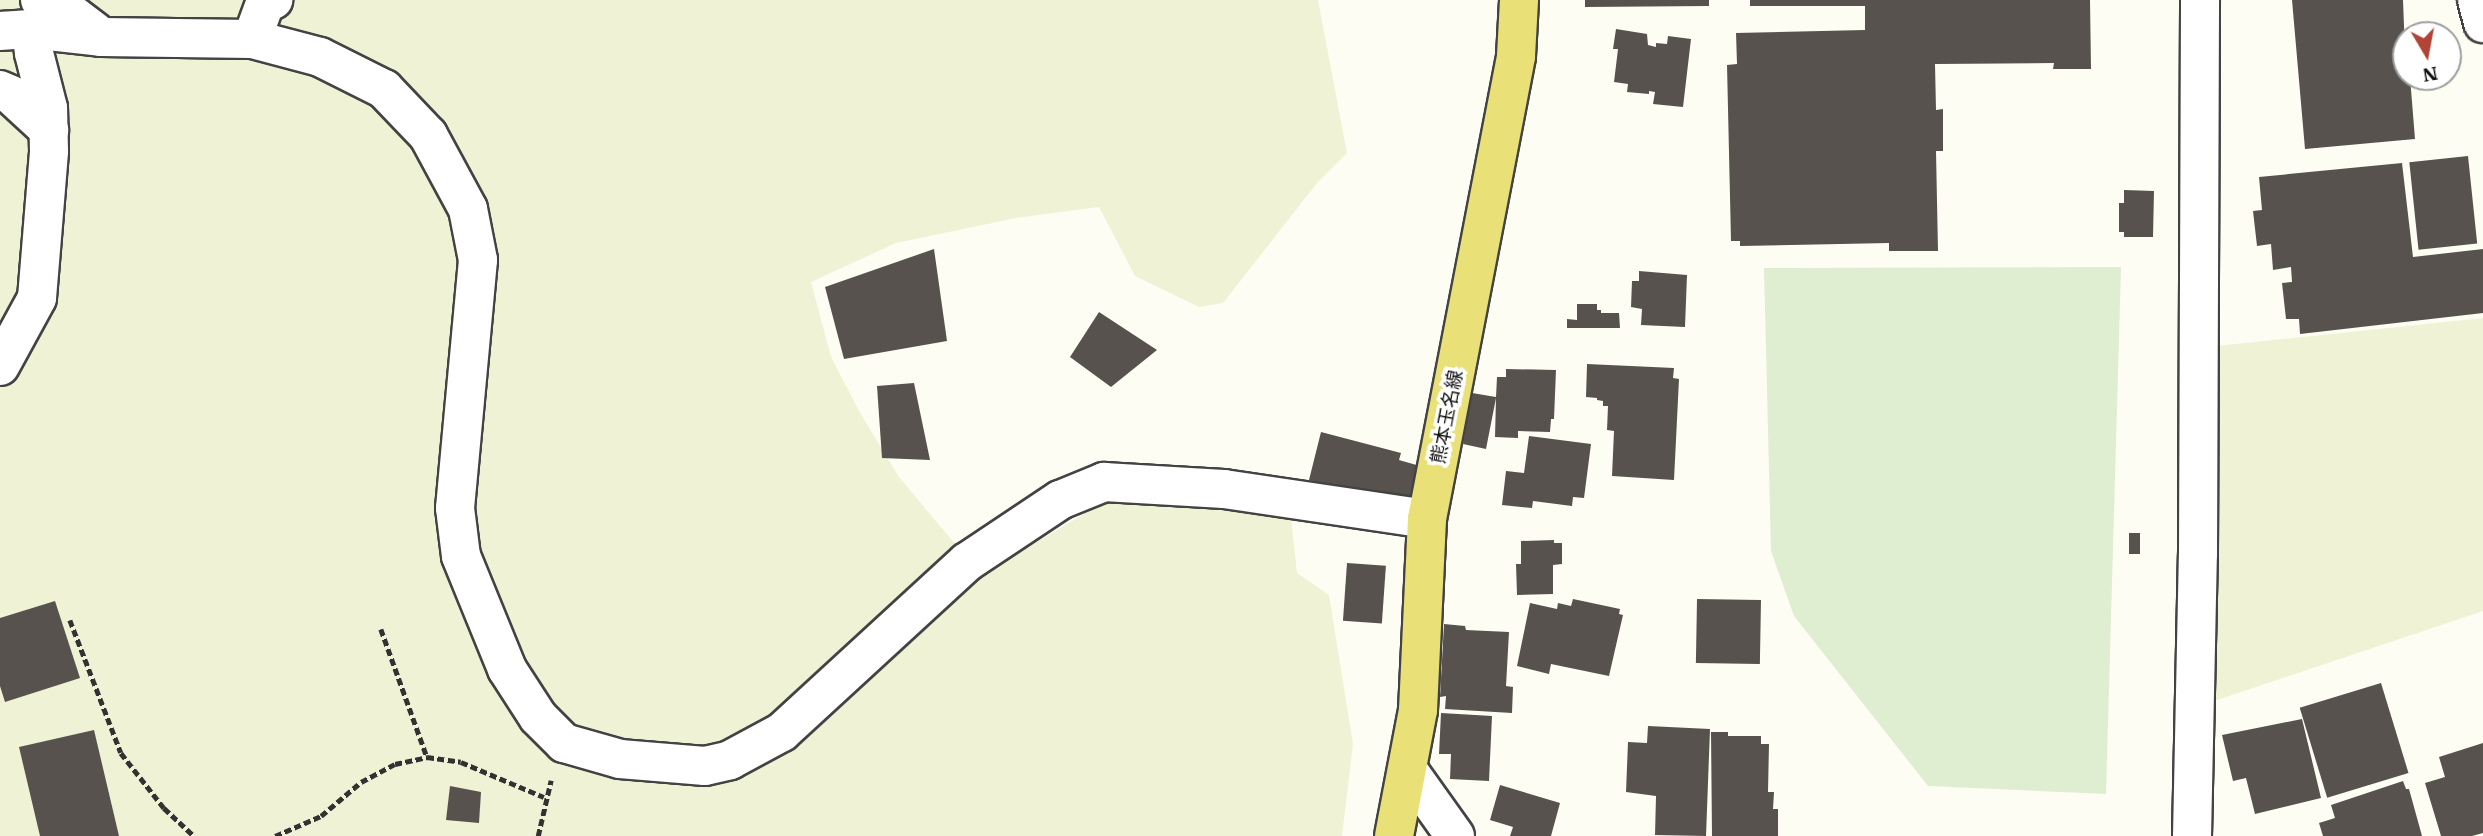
<!DOCTYPE html>
<html>
<head>
<meta charset="utf-8">
<style>
  body { margin:0 }
  #map { position:relative; width:2483px; height:836px; overflow:hidden; background:#fefdf3; font-family:"IBM Plex Serif","Noto Sans JP",serif }
  div>[style] { position:absolute }
  .farmland>* { inset:0; background:#f0f2d5 }
  .pitch>* { inset:0; background:#dfedd1 }
  .building>* { inset:0; background:#57524d; transform-origin:0 0 }
  .path>* { height:4.5px; margin-top:-2.25px; transform-origin:0; background:repeating-linear-gradient(90deg,#323232 0 7px,transparent 0 10.5px) }
  .roads { filter:drop-shadow(2px 0 #434343) drop-shadow(-2px 0 #434343) drop-shadow(0 2px #434343) drop-shadow(0 -2px #434343) }
  .minor>* { height:38px; margin:-19px; padding:0 19px; transform-origin:19px; border-radius:19px; background:#fff }
  .tertiary>* { height:38px; margin:-19px; padding:0 19px; transform-origin:19px; border-radius:19px; background:#fff }
  .primary>* { height:38px; margin:-19px; padding:0 19px; transform-origin:19px; border-radius:19px; background:#e9e078 }
  span { translate:-50% -50%; white-space:nowrap; text-align:center; line-height:1.15; -webkit-text-stroke:7px #fff; paint-order:stroke }
  .street-label { font-size:19px; color:#101010 }
  .north { position:absolute; left:2392px; top:21px; width:70px; height:70px; box-sizing:border-box; background:#fff; border:2px solid #9f9f9f; border-radius:50%; rotate:170deg; font-size:19px; font-weight:700; line-height:28px; text-align:center; color:#101010 }
  .north::after { content:''; display:block; margin:auto; width:24px; height:32px; background:#b14436; clip-path:polygon(50% 0,100% 100%,50% 72%,0 100%) }
</style>
</head>
<body>
<div id="map">
  <div class="farmland">
    <i style="clip-path:polygon(0 0,1318px 0,1347px 153px,1317px 183px,1223px 303px,1199px 307px,1135px 276px,1099px 207px,1016px 218px,896px 243px,811px 282px,831px 357px,859px 411px,899px 477px,981px 575px,1111px 498px,1291px 518px,1297px 573px,1329px 595px,1353px 744px,1342px 836px,0 836px)"></i>
    <i style="clip-path:polygon(2483px 318px,2483px 611px,2211px 702px,2216px 346px)"></i>
  </div>
  <div class="pitch">
    <i style="clip-path:polygon(2121px 267px,2106px 794px,1928px 786px,1794px 616px,1771px 551px,1764px 268px)"></i>
  </div>
  <div class="building">
    <i style="clip-path:polygon(1585px 0,1709px 0,1709px 6px,1585px 7px)"></i>
    <i style="clip-path:polygon(1750px 0,2090px 0,2091px 69px,2053px 69px,2054px 63px,1935px 64px,1936px 110px,1943px 109px,1943px 151px,1936px 151px,1938px 251px,1889px 251px,1889px 243px,1740px 246px,1740px 241px,1731px 241px,1727px 65px,1737px 64px,1736px 33px,1865px 30px,1865px 6px,1750px 6px)"></i>
    <i style="clip-path:polygon(2292px 0,2403px 0,2406px 77px,2410px 77px,2415px 139px,2305px 149px)"></i>
    <i style="clip-path:polygon(1616px 29px,1647px 34px,1648px 45px,1656px 47px,1656px 43px,1667px 44px,1668px 36px,1691px 39px,1683px 107px,1653px 104px,1655px 92px,1649px 91px,1649px 94px,1627px 92px,1628px 84px,1614px 82px,1618px 49px,1613px 49px)"></i>
    <i style="left:2468px;top:156px;width:88px;height:59px;rotate:84deg"></i>
    <i style="clip-path:polygon(2402px 163px,2413px 257px,2483px 249px,2483px 313px,2300px 334px,2299px 319px,2286px 319px,2282px 283px,2292px 282px,2291px 267px,2273px 270px,2271px 244px,2257px 246px,2253px 211px,2262px 210px,2259px 177px)"></i>
    <i style="clip-path:polygon(2124px 190px,2154px 191px,2153px 237px,2124px 237px,2124px 232px,2119px 232px,2119px 203px,2124px 203px)"></i>
    <i style="clip-path:polygon(934px 249px,947px 341px,844px 359px,825px 287px)"></i>
    <i style="clip-path:polygon(1639px 271px,1687px 275px,1685px 327px,1641px 325px,1642px 309px,1631px 307px,1632px 281px,1639px 281px)"></i>
    <i style="clip-path:polygon(1577px 304px,1597px 304px,1597px 310px,1601px 310px,1601px 313px,1619px 313px,1620px 328px,1567px 328px,1567px 319px,1577px 320px)"></i>
    <i style="clip-path:polygon(1099px 312px,1157px 350px,1111px 387px,1070px 357px)"></i>
    <i style="clip-path:polygon(1587px 364px,1674px 368px,1673px 378px,1679px 379px,1674px 480px,1612px 476px,1614px 431px,1607px 430px,1608px 406px,1603px 406px,1603px 401px,1597px 400px,1597px 398px,1586px 397px)"></i>
    <i style="clip-path:polygon(1506px 369px,1556px 370px,1554px 419px,1551px 419px,1550px 432px,1518px 431px,1518px 438px,1495px 437px,1496px 398px,1486px 449px,1463px 444px,1472px 393px,1496px 397px,1497px 377px,1506px 377px)"></i>
    <i style="clip-path:polygon(914px 383px,930px 460px,882px 458px,877px 386px)"></i>
    <i style="clip-path:polygon(1321px 432px,1401px 453px,1399px 460px,1420px 466px,1409px 506px,1309px 480px)"></i>
    <i style="clip-path:polygon(1529px 436px,1591px 444px,1584px 498px,1573px 497px,1572px 506px,1533px 501px,1532px 508px,1502px 505px,1506px 471px,1524px 473px)"></i>
    <i style="left:2129px;top:533px;width:11px;height:21px"></i>
    <i style="clip-path:polygon(1554px 540px,1554px 543px,1562px 543px,1562px 564px,1553px 565px,1553px 594px,1517px 595px,1516px 564px,1521px 564px,1521px 541px)"></i>
    <i style="left:1347px;top:563px;width:39px;height:58px;rotate:4deg"></i>
    <i style="clip-path:polygon(1573px 599px,1620px 609px,1619px 614px,1623px 615px,1609px 676px,1551px 664px,1549px 674px,1517px 666px,1530px 603px,1557px 609px,1558px 603px,1571px 606px)"></i>
    <i style="left:1697px;top:599px;width:64px;height:64px;rotate:1deg"></i>
    <i style="clip-path:polygon(55px 601px,80px 678px,5px 702px,0 686px,0 618px)"></i>
    <i style="clip-path:polygon(1444px 624px,1465px 626px,1466px 630px,1509px 632px,1506px 686px,1513px 687px,1512px 713px,1445px 709px,1446px 696px,1440px 697px)"></i>
    <i style="left:2381px;top:683px;width:94px;height:85px;rotate:73deg"></i>
    <i style="clip-path:polygon(1441px 713px,1492px 716px,1489px 781px,1450px 779px,1451px 754px,1439px 754px)"></i>
    <i style="clip-path:polygon(2302px 719px,2321px 798px,2255px 814px,2246px 778px,2233px 781px,2222px 735px)"></i>
    <i style="clip-path:polygon(1648px 726px,1710px 729px,1706px 836px,1655px 835px,1656px 796px,1626px 792px,1628px 742px,1647px 743px)"></i>
    <i style="clip-path:polygon(94px 730px,119px 836px,40px 836px,19px 747px)"></i>
    <i style="clip-path:polygon(1711px 732px,1728px 732px,1728px 736px,1761px 736px,1761px 744px,1769px 744px,1768px 792px,1774px 792px,1773px 809px,1778px 809px,1778px 836px,1712px 836px)"></i>
    <i style="clip-path:polygon(2483px 743px,2483px 833px,2472px 836px,2441px 836px,2425px 783px,2445px 777px,2439px 757px)"></i>
    <i style="clip-path:polygon(2403px 781px,2406px 789px,2409px 789px,2422px 836px,2323px 836px,2319px 823px,2335px 818px,2331px 805px)"></i>
    <i style="clip-path:polygon(1500px 785px,1560px 803px,1551px 836px,1510px 836px,1513px 827px,1490px 820px)"></i>
    <i style="clip-path:polygon(450px 786px,481px 792px,479px 823px,446px 820px)"></i>
  </div>
  <div class="path">
    <i style="left:70px;top:620px;width:142px;rotate:69deg"></i>
    <i style="left:121px;top:753px;width:70px;rotate:52deg"></i>
    <i style="left:164px;top:808px;width:41px;rotate:43deg"></i>
    <i style="left:381px;top:629px;width:136px;rotate:70.2deg"></i>
    <i style="left:275px;top:836px;width:50px;rotate:-23.5deg"></i>
    <i style="left:321px;top:816px;width:52px;rotate:-40.4deg"></i>
    <i style="left:361px;top:782px;width:38px;rotate:-28deg"></i>
    <i style="left:395px;top:764px;width:33px;rotate:-12deg"></i>
    <i style="left:427px;top:757px;width:34px;rotate:8deg"></i>
    <i style="left:461px;top:762px;width:90px;rotate:22.9deg"></i>
    <i style="left:538px;top:836px;width:57px;rotate:-76.9deg"></i>
  </div>
  <div class="roads">
    <div class="minor">
      <i style="left:40px;top:0;width:27px;rotate:20deg"></i>
      <i style="left:65px;top:9px;width:38px;rotate:37deg"></i>
      <i style="left:2477px;top:0;width:24px;rotate:75deg"></i>
      <i style="left:0;top:31px;width:31px;rotate:-4deg"></i>
      <i style="left:31px;top:29px;width:70px;rotate:6.5deg"></i>
      <i style="left:252px;top:39px;width:38px;rotate:-70deg"></i>
      <i style="left:265px;top:3px;width:9px;rotate:-21deg"></i>
      <i style="left:0;top:90px;width:12px;rotate:24deg"></i>
      <i style="left:11px;top:95px;width:52px;rotate:42.6deg"></i>
      <i style="left:0;top:366px;width:77px;rotate:-61.4deg"></i>
      <i style="left:37px;top:298px;width:147px;rotate:-85.3deg"></i>
      <i style="left:49px;top:151px;width:43px;rotate:-91.3deg"></i>
      <i style="left:48px;top:108px;width:57px;rotate:-104.3deg"></i>
      <i style="left:34px;top:53px;width:24px;rotate:-97deg"></i>
      <i style="left:782px;top:732px;width:251px;rotate:-42.6deg"></i>
      <i style="left:967px;top:562px;width:112px;rotate:-33.7deg"></i>
      <i style="left:1060px;top:500px;width:48px;rotate:-22.2deg"></i>
      <i style="left:1104px;top:482px;width:120px;rotate:3.3deg"></i>
      <i style="left:1224px;top:489px;width:205px;rotate:8.4deg"></i>
      <i style="left:1408px;top:770px;width:81px;rotate:54.5deg"></i>
    </div>
    <div class="tertiary">
      <i style="left:101px;top:37px;width:151px;rotate:0.8deg"></i>
      <i style="left:252px;top:39px;width:70px;rotate:14.8deg"></i>
      <i style="left:320px;top:57px;width:72px;rotate:26.6deg"></i>
      <i style="left:384px;top:89px;width:64px;rotate:46.3deg"></i>
      <i style="left:428px;top:135px;width:84px;rotate:61.6deg"></i>
      <i style="left:468px;top:209px;width:52px;rotate:78.9deg"></i>
      <i style="left:478px;top:260px;width:249px;rotate:95.3deg"></i>
      <i style="left:455px;top:508px;width:48px;rotate:82.9deg"></i>
      <i style="left:461px;top:556px;width:122px;rotate:67.8deg"></i>
      <i style="left:507px;top:669px;width:57px;rotate:57.1deg"></i>
      <i style="left:538px;top:717px;width:37px;rotate:45deg"></i>
      <i style="left:564px;top:743px;width:58px;rotate:15.9deg"></i>
      <i style="left:620px;top:759px;width:85px;rotate:4.7deg"></i>
      <i style="left:705px;top:766px;width:26px;rotate:-13deg"></i>
      <i style="left:730px;top:760px;width:59px;rotate:-28.3deg"></i>
      <i style="left:2192px;top:836px;width:282px;rotate:-88.8deg"></i>
      <i style="left:2198px;top:554px;width:554px;rotate:-89.79deg"></i>
    </div>
    <div class="primary">
      <i style="left:1394px;top:836px;width:128px;rotate:-79.2deg"></i>
      <i style="left:1418px;top:710px;width:191px;rotate:-87.3deg"></i>
      <i style="left:1427px;top:519px;width:471px;rotate:-79.1deg"></i>
      <i style="left:1516px;top:56px;width:56px;rotate:-86.9deg"></i>
    </div>
  </div>
  <div class="street-label">
    <span style="left:1447px;top:417px;rotate:-79deg">熊本玉名線</span>
  </div>
  <div class="north">N</div>
</div>
</body>
</html>
